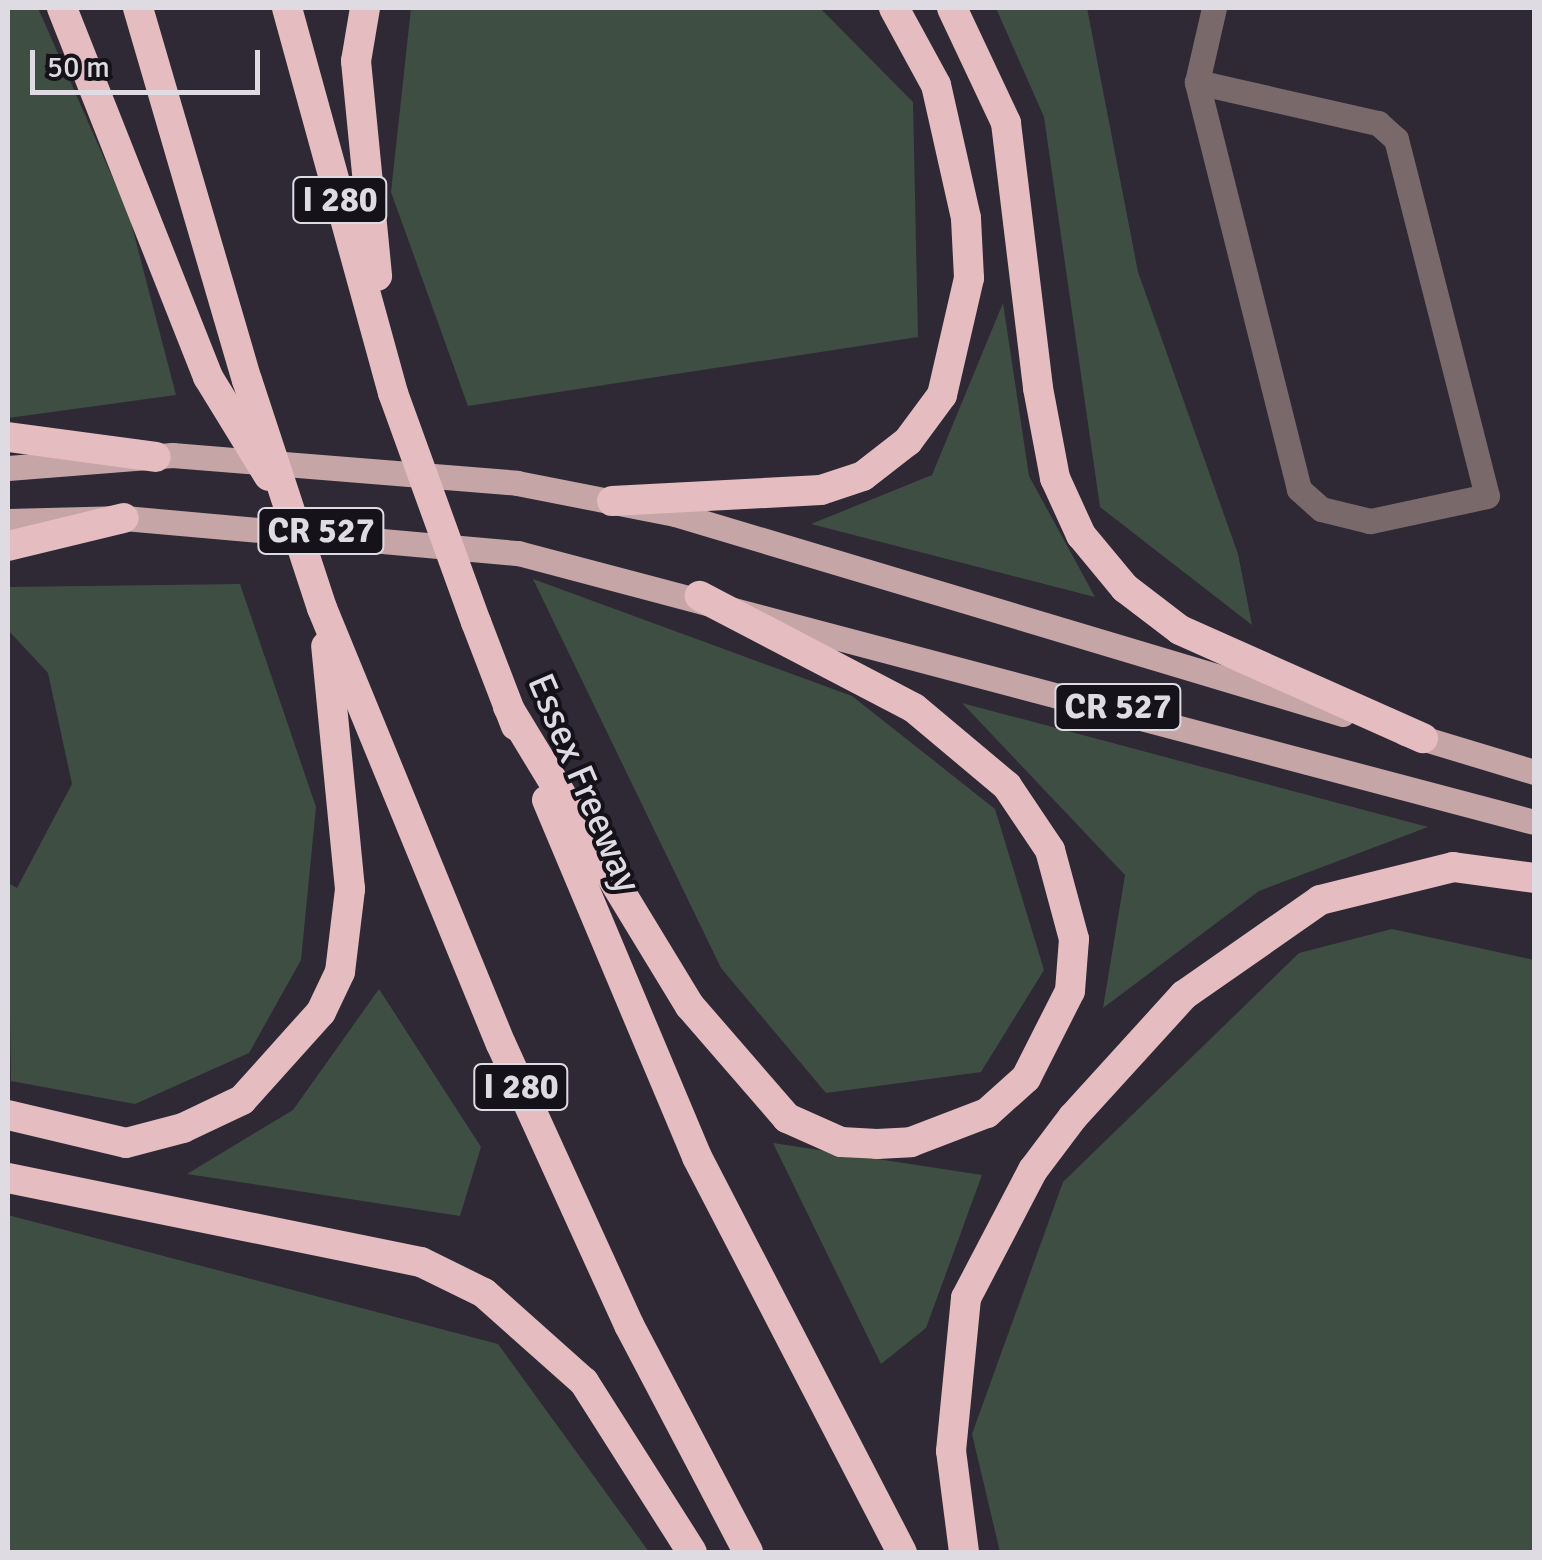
<!DOCTYPE html>
<html>
<head>
<meta charset="utf-8">
<style>
  body { margin:0 }
  #map { position:relative; width:1542px; height:1560px; overflow:hidden; background:#2e2935; font-family:Signika,sans-serif }
  div>[style] { position:absolute }
  .green>* { inset:0; background:#3f4e42 }
  .minor>* { height:25px; margin:-12.5px; padding:0 12.5px; transform-origin:12.5px; border-radius:12.5px; background:#79696a }
  .major>* { height:25px; margin:-12.5px; padding:0 12.5px; transform-origin:12.5px; border-radius:12.5px; background:#c6a5a7 }
  .highway>* { height:30px; margin:-15px; padding:0 15px; transform-origin:15px; border-radius:15px; background:#e5bcbf }
  .highway-bridge>* { height:30px; margin:-15px; padding:0 15px; transform-origin:15px; border-radius:15px; background:#e5bcbf }
  span { translate:-50% -50%; white-space:nowrap; text-align:center; line-height:1.15; -webkit-text-stroke:8px #151319; paint-order:stroke }
  .shield-label span { padding:2px 8px; background:#151319; border:2px solid; border-radius:8px; -webkit-text-stroke-width:0 }
  .shield-label { font-size:35px; color:#dedbe3; font-weight:700 }
  .street-label { font-size:38px; color:#dedbe3 }
  .frame { position:absolute; inset:0; border:10px solid #dedbe3; pointer-events:none }
  .scale { position:absolute; left:30px; top:50px; width:230px; height:45px; box-sizing:border-box; border:5px solid #dedbe3; border-top:0; padding-left:12px; font-size:30px; line-height:35px; white-space:nowrap; color:#dedbe3; -webkit-text-stroke:8px #151319; paint-order:stroke }
</style>
</head>
<body>
<div id="map">
  <div class="green">
    <i style="clip-path:polygon(8px 8px,38px 8px,129px 215px,176px 395px,8px 418px)"></i>
    <i style="clip-path:polygon(411px 8px,820px 8px,913px 102px,918px 337px,468px 406px,391px 192px)"></i>
    <i style="clip-path:polygon(996px 8px,1087px 8px,1138px 272px,1238px 554px,1252px 625px,1100px 507px,1044px 117px)"></i>
    <i style="clip-path:polygon(1003px 303px,1029px 476px,1095px 597px,811px 524px,932px 475px)"></i>
    <i style="clip-path:polygon(533px 579px,852px 696px,995px 809px,1044px 970px,981px 1072px,826px 1093px,721px 968px)"></i>
    <i style="clip-path:polygon(240px 584px,316px 807px,301px 960px,249px 1053px,135px 1104px,11px 1081px,8px 883px,17px 888px,72px 784px,48px 673px,8px 630px,8px 587px)"></i>
    <i style="clip-path:polygon(962px 703px,1428px 827px,1259px 891px,1103px 1008px,1125px 875px)"></i>
    <i style="clip-path:polygon(1392px 929px,1534px 960px,1534px 1552px,1000px 1552px,972px 1434px,1063px 1182px,1299px 953px)"></i>
    <i style="clip-path:polygon(379px 989px,481px 1147px,460px 1216px,187px 1174px,293px 1110px)"></i>
    <i style="clip-path:polygon(773px 1143px,982px 1175px,926px 1328px,881px 1364px)"></i>
    <i style="clip-path:polygon(8px 1215px,498px 1344px,649px 1552px,8px 1552px)"></i>
  </div>
  <div class="minor">
    <i style="left:1197px;top:82px;width:186px;rotate:12.8deg"></i>
    <i style="left:1378px;top:123px;width:24px;rotate:42deg"></i>
    <i style="left:1396px;top:139px;width:368px;rotate:75.7deg"></i>
    <i style="left:1487px;top:496px;width:120px;rotate:167.9deg"></i>
    <i style="left:1370px;top:521px;width:50px;rotate:-166.2deg"></i>
    <i style="left:1321px;top:509px;width:30px;rotate:-138deg"></i>
    <i style="left:1299px;top:489px;width:420px;rotate:-104.1deg"></i>
    <i style="left:1197px;top:82px;width:76px;rotate:-77.1deg"></i>
  </div>
  <div class="major">
    <i style="left:8px;top:468px;width:165px;rotate:-4.5deg"></i>
    <i style="left:172px;top:455px;width:346px;rotate:4.6deg"></i>
    <i style="left:517px;top:483px;width:161px;rotate:11.1deg"></i>
    <i style="left:675px;top:514px;width:697px;rotate:16.67deg"></i>
    <i style="left:8px;top:521px;width:116px;rotate:-1.5deg"></i>
    <i style="left:124px;top:518px;width:396px;rotate:5.1deg"></i>
    <i style="left:518px;top:553px;width:1051px;rotate:14.83deg"></i>
    <i style="left:1405px;top:733px;width:135px;rotate:16.8deg"></i>
  </div>
  <div class="highway">
    <i style="left:62px;top:8px;width:397px;rotate:68.4deg"></i>
    <i style="left:138px;top:8px;width:388px;rotate:73.7deg"></i>
    <i style="left:287px;top:8px;width:399px;rotate:74.6deg"></i>
    <i style="left:365px;top:8px;width:54px;rotate:99.6deg"></i>
    <i style="left:356px;top:61px;width:216px;rotate:84.4deg"></i>
    <i style="left:952px;top:8px;width:127px;rotate:64.8deg"></i>
    <i style="left:1006px;top:123px;width:267px;rotate:83.1deg"></i>
    <i style="left:1038px;top:388px;width:92px;rotate:79.3deg"></i>
    <i style="left:1055px;top:478px;width:63px;rotate:65.5deg"></i>
    <i style="left:1081px;top:535px;width:69px;rotate:50.3deg"></i>
    <i style="left:1125px;top:588px;width:69px;rotate:37.4deg"></i>
    <i style="left:1180px;top:630px;width:266px;rotate:24deg"></i>
    <i style="left:8px;top:437px;width:149px;rotate:7.7deg"></i>
    <i style="left:612px;top:501px;width:209px;rotate:-3deg"></i>
    <i style="left:821px;top:490px;width:44px;rotate:-18.4deg"></i>
    <i style="left:863px;top:476px;width:57px;rotate:-37.9deg"></i>
    <i style="left:908px;top:441px;width:57px;rotate:-53.5deg"></i>
    <i style="left:942px;top:395px;width:120px;rotate:-77deg"></i>
    <i style="left:969px;top:278px;width:60px;rotate:-92.9deg"></i>
    <i style="left:966px;top:218px;width:136px;rotate:-102.7deg"></i>
    <i style="left:936px;top:85px;width:88px;rotate:-118.6deg"></i>
    <i style="left:8px;top:546px;width:119px;rotate:-13.6deg"></i>
    <i style="left:322px;top:608px;width:471px;rotate:67.7deg"></i>
    <i style="left:501px;top:1044px;width:309px;rotate:65.5deg"></i>
    <i style="left:629px;top:1325px;width:256px;rotate:62.3deg"></i>
    <i style="left:476px;top:622px;width:111px;rotate:69deg"></i>
    <i style="left:508px;top:707px;width:350px;rotate:58.7deg"></i>
    <i style="left:690px;top:1006px;width:148px;rotate:49.1deg"></i>
    <i style="left:787px;top:1118px;width:59px;rotate:24deg"></i>
    <i style="left:841px;top:1142px;width:36px;rotate:3deg"></i>
    <i style="left:877px;top:1144px;width:34px;rotate:-3deg"></i>
    <i style="left:911px;top:1142px;width:81px;rotate:-20.9deg"></i>
    <i style="left:987px;top:1113px;width:52px;rotate:-41.9deg"></i>
    <i style="left:1026px;top:1078px;width:97px;rotate:-63.2deg"></i>
    <i style="left:1070px;top:991px;width:52px;rotate:-85.6deg"></i>
    <i style="left:1074px;top:939px;width:92px;rotate:-105.1deg"></i>
    <i style="left:1050px;top:850px;width:77px;rotate:-123.9deg"></i>
    <i style="left:1007px;top:786px;width:121px;rotate:-140deg"></i>
    <i style="left:914px;top:708px;width:242px;rotate:-152.4deg"></i>
    <i style="left:547px;top:800px;width:387px;rotate:67.2deg"></i>
    <i style="left:697px;top:1157px;width:445px;rotate:62.6deg"></i>
    <i style="left:8px;top:1115px;width:121px;rotate:13.3deg"></i>
    <i style="left:126px;top:1143px;width:59px;rotate:-14.7deg"></i>
    <i style="left:183px;top:1128px;width:65px;rotate:-25.4deg"></i>
    <i style="left:242px;top:1100px;width:118px;rotate:-48.1deg"></i>
    <i style="left:321px;top:1012px;width:44px;rotate:-64.6deg"></i>
    <i style="left:340px;top:972px;width:84px;rotate:-83.1deg"></i>
    <i style="left:350px;top:889px;width:244px;rotate:-95.6deg"></i>
    <i style="left:8px;top:1178px;width:421px;rotate:11.5deg"></i>
    <i style="left:421px;top:1262px;width:70px;rotate:26.2deg"></i>
    <i style="left:484px;top:1293px;width:134px;rotate:41.7deg"></i>
    <i style="left:584px;top:1382px;width:201px;rotate:57.6deg"></i>
    <i style="left:964px;top:1552px;width:102px;rotate:-97.3deg"></i>
    <i style="left:951px;top:1451px;width:154px;rotate:-84.4deg"></i>
    <i style="left:966px;top:1298px;width:144px;rotate:-62.4deg"></i>
    <i style="left:1033px;top:1170px;width:66px;rotate:-53deg"></i>
    <i style="left:1073px;top:1117px;width:165px;rotate:-47.7deg"></i>
    <i style="left:1184px;top:995px;width:166px;rotate:-34.9deg"></i>
    <i style="left:1320px;top:900px;width:137px;rotate:-13.9deg"></i>
    <i style="left:1453px;top:867px;width:82px;rotate:7.7deg"></i>
  </div>
  <div class="highway-bridge">
    <i style="left:208px;top:377px;width:116px;rotate:58.4deg"></i>
    <i style="left:247px;top:380px;width:240px;rotate:71.8deg"></i>
    <i style="left:393px;top:393px;width:244px;rotate:70.1deg"></i>
  </div>
  <div class="shield-label">
    <span style="left:340px;top:200px">I 280</span>
    <span style="left:321px;top:531px">CR 527</span>
    <span style="left:1118px;top:707px">CR 527</span>
    <span style="left:521px;top:1087px">I 280</span>
  </div>
  <div class="street-label">
    <span style="left:584px;top:783px;rotate:67deg">Essex Freeway</span>
  </div>
  <div class="frame"></div>
  <div class="scale">50 m</div>
</div>
</body>
</html>
